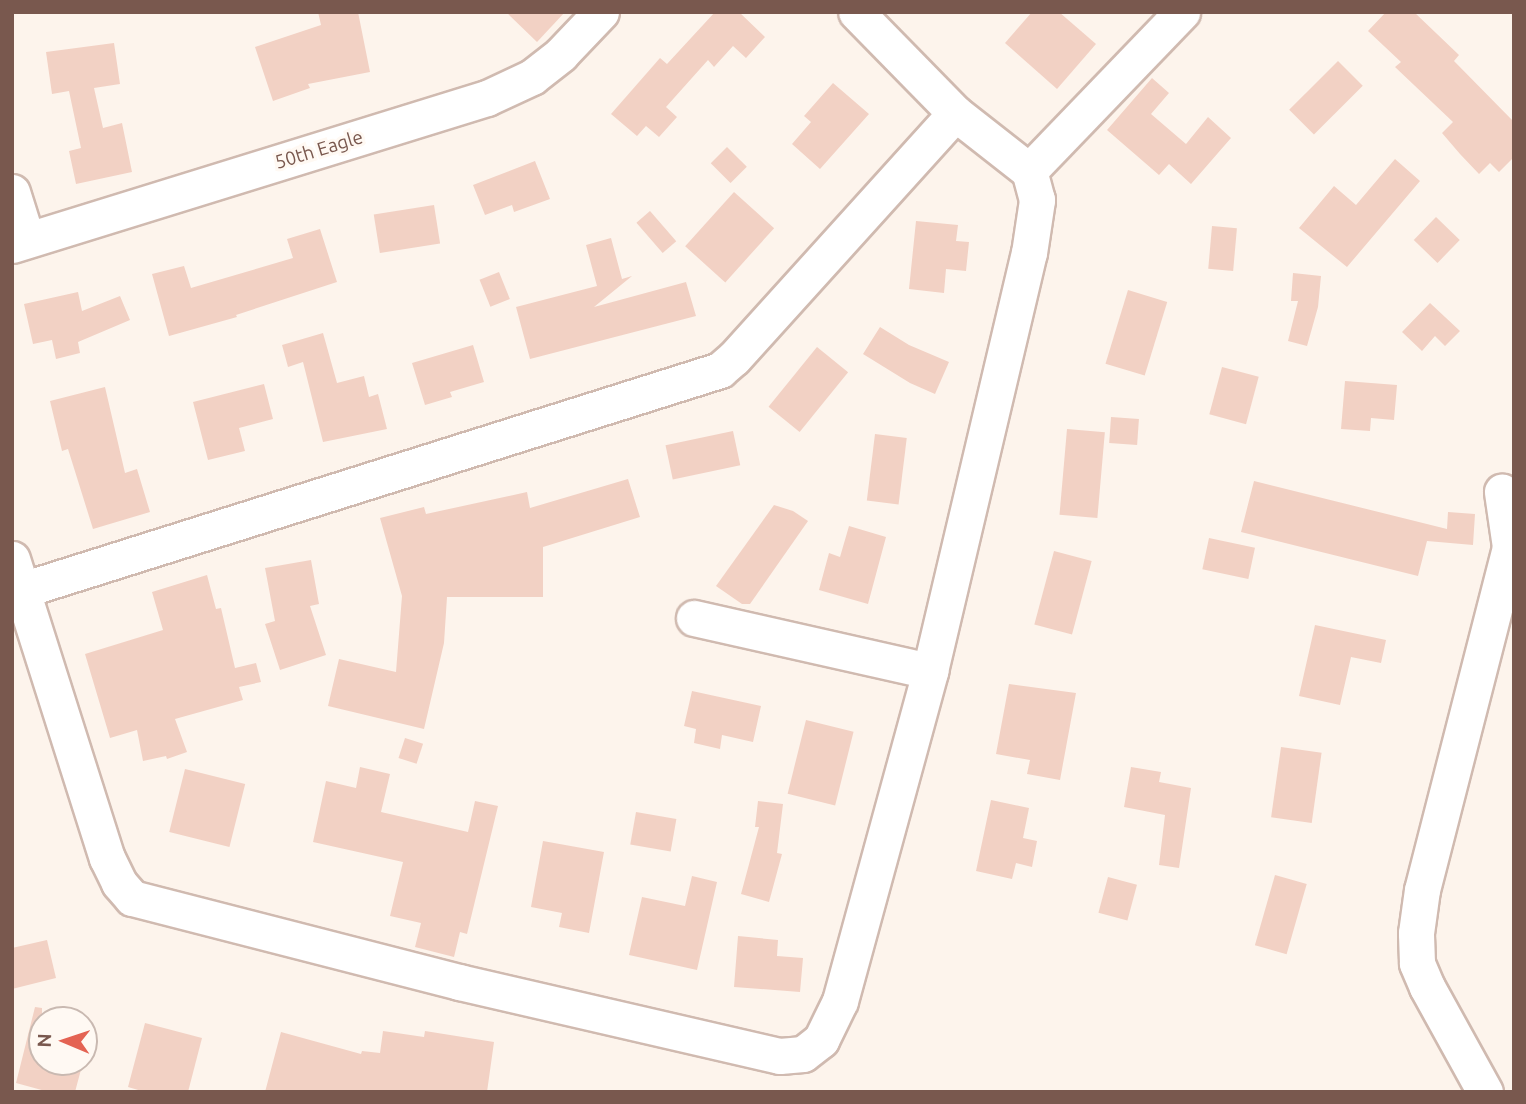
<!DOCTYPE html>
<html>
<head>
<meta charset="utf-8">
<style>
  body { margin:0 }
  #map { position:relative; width:1526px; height:1104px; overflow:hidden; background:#fdf4ec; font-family:Ubuntu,sans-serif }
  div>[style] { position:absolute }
  .building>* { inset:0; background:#f2d1c4; transform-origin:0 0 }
  .roads { filter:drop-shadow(2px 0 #d0bab0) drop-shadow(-2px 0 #d0bab0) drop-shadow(0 2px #d0bab0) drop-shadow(0 -2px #d0bab0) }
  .minor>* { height:35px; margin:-17.5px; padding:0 17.5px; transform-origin:17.5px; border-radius:17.5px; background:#fff }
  span { translate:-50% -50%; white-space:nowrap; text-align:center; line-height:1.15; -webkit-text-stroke:6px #fff9f3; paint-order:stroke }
  .street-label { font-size:19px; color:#79584e }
  .frame { position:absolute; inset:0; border:14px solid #79584e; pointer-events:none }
  .north { position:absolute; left:28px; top:1006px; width:70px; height:70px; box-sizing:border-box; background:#fff9f3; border:2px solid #c9b9b1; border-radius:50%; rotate:272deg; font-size:19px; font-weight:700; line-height:28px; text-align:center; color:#79584e }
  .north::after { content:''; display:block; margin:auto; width:24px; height:32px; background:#e46353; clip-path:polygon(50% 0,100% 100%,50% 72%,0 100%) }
</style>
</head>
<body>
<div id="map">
  <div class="building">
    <i style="clip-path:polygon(318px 12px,358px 12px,370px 72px,308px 84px,310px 88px,273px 101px,255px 47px,321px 25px)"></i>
    <i style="clip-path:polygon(506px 12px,565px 12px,537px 42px)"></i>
    <i style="clip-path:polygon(715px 12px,739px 12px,765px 37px,746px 58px,733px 46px,714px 67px,708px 60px,666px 107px,677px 117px,659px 137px,646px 126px,637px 136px,611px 114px,660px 58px,667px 64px)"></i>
    <i style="clip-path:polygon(1032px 12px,1059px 12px,1096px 44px,1057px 89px,1005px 43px)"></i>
    <i style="clip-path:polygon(1386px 12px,1414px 12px,1459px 55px,1454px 61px,1514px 122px,1514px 157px,1499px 172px,1490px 163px,1479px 174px,1460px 154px,1442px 133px,1453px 122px,1395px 67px,1401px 62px,1368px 31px)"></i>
    <i style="clip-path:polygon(114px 43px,120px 84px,94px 88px,103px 128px,122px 123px,132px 172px,76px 184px,69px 151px,81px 148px,69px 91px,52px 94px,46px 52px)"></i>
    <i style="left:1338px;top:61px;width:35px;height:69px;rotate:45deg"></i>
    <i style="clip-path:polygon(1152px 78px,1169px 93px,1151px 114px,1186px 144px,1208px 117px,1231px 138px,1191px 184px,1169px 164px,1159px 175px,1107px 130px)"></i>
    <i style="clip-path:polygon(833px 83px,869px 114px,820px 169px,792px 144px,811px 122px,804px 116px)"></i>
    <i style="left:727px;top:147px;width:28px;height:23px;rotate:45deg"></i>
    <i style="clip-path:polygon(1395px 159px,1420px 181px,1347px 267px,1299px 228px,1334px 186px,1356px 205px)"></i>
    <i style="clip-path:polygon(535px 161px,550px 199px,514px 212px,512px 205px,485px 215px,473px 185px)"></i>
    <i style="left:734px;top:192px;width:54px;height:73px;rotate:42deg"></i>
    <i style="left:434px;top:205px;width:39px;height:61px;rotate:81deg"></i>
    <i style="left:650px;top:211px;width:40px;height:18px;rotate:49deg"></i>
    <i style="left:1436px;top:217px;width:33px;height:32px;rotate:44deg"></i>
    <i style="clip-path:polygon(916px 221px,958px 225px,956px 241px,969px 242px,966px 271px,946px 269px,944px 293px,909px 289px)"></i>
    <i style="left:1212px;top:226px;width:25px;height:43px;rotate:5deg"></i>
    <i style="clip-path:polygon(320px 229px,337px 282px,236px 315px,237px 317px,169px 336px,152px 274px,184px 266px,191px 288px,293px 258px,287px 239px)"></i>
    <i style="clip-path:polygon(611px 238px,622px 279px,632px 276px,594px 307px,686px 282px,696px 316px,530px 359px,516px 307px,597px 286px,586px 245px)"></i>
    <i style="left:499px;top:272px;width:29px;height:21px;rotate:68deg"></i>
    <i style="clip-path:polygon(1293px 273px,1321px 276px,1318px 307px,1307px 346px,1288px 341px,1298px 301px,1291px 301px)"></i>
    <i style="left:1128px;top:290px;width:41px;height:77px;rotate:17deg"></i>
    <i style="clip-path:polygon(78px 292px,82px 311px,120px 296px,130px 320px,78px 342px,80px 353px,56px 359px,52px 340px,33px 344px,24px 304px)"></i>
    <i style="clip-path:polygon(1430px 303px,1460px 331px,1445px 346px,1435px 336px,1422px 351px,1402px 332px)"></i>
    <i style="clip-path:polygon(880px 327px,909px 345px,949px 362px,935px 394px,910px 383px,863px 354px)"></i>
    <i style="clip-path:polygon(323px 333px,337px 383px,364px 376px,369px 397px,378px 394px,387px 429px,323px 442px,303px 362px,288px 367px,282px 345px)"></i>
    <i style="clip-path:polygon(473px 345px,484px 382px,450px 392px,452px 397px,425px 405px,412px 363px)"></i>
    <i style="left:817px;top:347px;width:40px;height:77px;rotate:39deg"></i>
    <i style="left:1222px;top:367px;width:38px;height:49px;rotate:15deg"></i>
    <i style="clip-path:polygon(1345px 381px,1397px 385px,1394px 420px,1371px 418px,1370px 431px,1341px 429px)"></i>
    <i style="clip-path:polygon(264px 384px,273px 419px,239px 428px,245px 451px,208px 460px,193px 402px)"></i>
    <i style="clip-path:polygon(105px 387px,125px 473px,137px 469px,150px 512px,93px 529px,68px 449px,62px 451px,50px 401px)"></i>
    <i style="left:1111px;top:417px;width:28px;height:26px;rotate:4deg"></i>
    <i style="left:1067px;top:429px;width:38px;height:86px;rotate:5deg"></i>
    <i style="left:733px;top:431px;width:35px;height:69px;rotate:78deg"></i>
    <i style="left:875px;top:434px;width:32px;height:67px;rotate:7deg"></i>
    <i style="clip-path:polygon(628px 479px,640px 517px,543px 547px,543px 597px,447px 597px,444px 643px,424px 729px,328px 706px,339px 659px,396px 672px,402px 596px,380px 518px,424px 507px,426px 514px,527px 492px,530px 508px)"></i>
    <i style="clip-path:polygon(1254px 481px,1447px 529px,1448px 512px,1475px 514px,1473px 545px,1427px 541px,1418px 576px,1241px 532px)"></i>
    <i style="clip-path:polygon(774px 505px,793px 511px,808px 521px,750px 604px,742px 604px,716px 586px)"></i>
    <i style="clip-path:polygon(849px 526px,886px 537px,868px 604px,819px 590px,829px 553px,840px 557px)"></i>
    <i style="left:1209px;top:538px;width:47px;height:32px;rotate:12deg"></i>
    <i style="left:1054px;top:551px;width:39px;height:76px;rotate:15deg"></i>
    <i style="clip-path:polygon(311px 560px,319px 604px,310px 606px,326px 655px,280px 670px,265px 624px,275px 621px,265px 568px)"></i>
    <i style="clip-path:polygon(207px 575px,216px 609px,221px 608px,235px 668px,256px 663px,261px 682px,239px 687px,243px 700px,175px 719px,187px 752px,167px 759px,166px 756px,143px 761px,137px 730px,110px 738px,85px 654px,163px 630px,152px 592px)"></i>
    <i style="clip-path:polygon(1315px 625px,1386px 640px,1381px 663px,1351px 657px,1340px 705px,1299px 696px)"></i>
    <i style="clip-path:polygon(1009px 684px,1076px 693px,1060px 780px,1027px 774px,1030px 760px,996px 754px)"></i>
    <i style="clip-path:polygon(692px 691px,761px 706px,753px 742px,722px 735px,720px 749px,694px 743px,696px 729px,684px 726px)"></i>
    <i style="left:806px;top:720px;width:49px;height:76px;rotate:14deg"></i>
    <i style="left:405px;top:738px;width:19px;height:21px;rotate:18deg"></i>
    <i style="left:1281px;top:747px;width:41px;height:71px;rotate:8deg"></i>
    <i style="clip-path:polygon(360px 767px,390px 774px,381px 812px,468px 832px,475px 801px,498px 806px,467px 934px,460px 932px,454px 957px,415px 947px,421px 923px,390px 916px,403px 862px,313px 842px,326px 781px,356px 788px)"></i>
    <i style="clip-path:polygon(1131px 767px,1161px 772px,1159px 782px,1191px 788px,1179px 868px,1159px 865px,1165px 815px,1124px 807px)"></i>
    <i style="left:185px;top:769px;width:62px;height:65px;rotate:14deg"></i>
    <i style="clip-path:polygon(991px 800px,1029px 808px,1023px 838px,1037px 841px,1032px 867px,1016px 863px,1012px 879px,976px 871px)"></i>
    <i style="clip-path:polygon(758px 801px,783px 804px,777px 853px,782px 854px,769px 902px,741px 894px,759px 827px,755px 827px)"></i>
    <i style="left:636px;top:812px;width:41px;height:33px;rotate:10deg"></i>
    <i style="clip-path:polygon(543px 841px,604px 852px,589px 933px,559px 927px,562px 913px,531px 907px)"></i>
    <i style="left:1275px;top:875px;width:33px;height:73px;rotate:16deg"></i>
    <i style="clip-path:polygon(692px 876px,717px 882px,697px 970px,629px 955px,642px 897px,685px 906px)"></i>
    <i style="left:1108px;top:877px;width:30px;height:37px;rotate:15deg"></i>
    <i style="clip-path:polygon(738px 936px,778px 940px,777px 956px,803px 958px,800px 992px,734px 987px)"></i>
    <i style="clip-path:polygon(47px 940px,56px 978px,12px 989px,12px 948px)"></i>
    <i style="clip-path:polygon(35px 1007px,42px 1008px,42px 1062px,83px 1062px,75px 1092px,49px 1092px,16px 1083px)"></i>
    <i style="clip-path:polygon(145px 1023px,202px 1038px,188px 1092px,145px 1092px,128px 1087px)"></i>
    <i style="clip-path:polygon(383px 1031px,424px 1037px,425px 1031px,494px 1042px,487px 1092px,265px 1092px,281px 1032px,361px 1054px,362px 1051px,380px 1053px)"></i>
  </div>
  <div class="roads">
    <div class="minor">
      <i style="left:1029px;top:171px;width:221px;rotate:-46.1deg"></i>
      <i style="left:12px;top:192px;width:50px;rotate:72.6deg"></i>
      <i style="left:12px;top:245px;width:497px;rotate:-17.2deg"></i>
      <i style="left:487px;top:98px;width:50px;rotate:-25deg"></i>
      <i style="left:532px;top:77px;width:37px;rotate:-38deg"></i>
      <i style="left:561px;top:54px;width:58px;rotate:-46.4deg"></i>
      <i style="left:12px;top:559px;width:314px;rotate:72.4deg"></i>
      <i style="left:107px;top:858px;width:28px;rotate:64deg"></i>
      <i style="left:119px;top:883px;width:20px;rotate:49deg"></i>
      <i style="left:132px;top:898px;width:338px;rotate:14.4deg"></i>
      <i style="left:459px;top:982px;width:329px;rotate:13deg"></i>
      <i style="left:780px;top:1056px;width:23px;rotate:-5deg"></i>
      <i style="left:803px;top:1054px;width:23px;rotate:-38deg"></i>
      <i style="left:821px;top:1040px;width:43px;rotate:-64deg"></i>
      <i style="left:840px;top:1001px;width:342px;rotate:-74.7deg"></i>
      <i style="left:930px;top:671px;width:430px;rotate:-76.7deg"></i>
      <i style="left:1029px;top:253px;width:54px;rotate:-81.4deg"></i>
      <i style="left:1037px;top:200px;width:30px;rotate:-105deg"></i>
      <i style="left:1029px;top:171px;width:94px;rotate:-141.9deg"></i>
      <i style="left:955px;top:113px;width:141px;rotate:-134.4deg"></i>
      <i style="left:22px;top:590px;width:732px;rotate:-17.49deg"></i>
      <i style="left:720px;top:370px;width:18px;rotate:-41deg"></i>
      <i style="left:734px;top:358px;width:330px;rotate:-47.9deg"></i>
      <i style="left:694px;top:618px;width:242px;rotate:12.7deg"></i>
      <i style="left:1485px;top:1092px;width:120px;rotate:-118.9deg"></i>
      <i style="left:1427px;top:987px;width:26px;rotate:-113deg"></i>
      <i style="left:1417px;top:963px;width:30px;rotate:-92deg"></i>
      <i style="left:1416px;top:933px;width:43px;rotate:-82.1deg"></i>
      <i style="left:1422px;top:890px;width:354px;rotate:-75.6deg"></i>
      <i style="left:1510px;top:547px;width:56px;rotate:-98.3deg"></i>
    </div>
  </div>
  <div class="street-label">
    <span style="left:319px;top:150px;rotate:-17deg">50th Eagle</span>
  </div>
  <div class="frame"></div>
  <div class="north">N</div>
</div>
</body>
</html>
